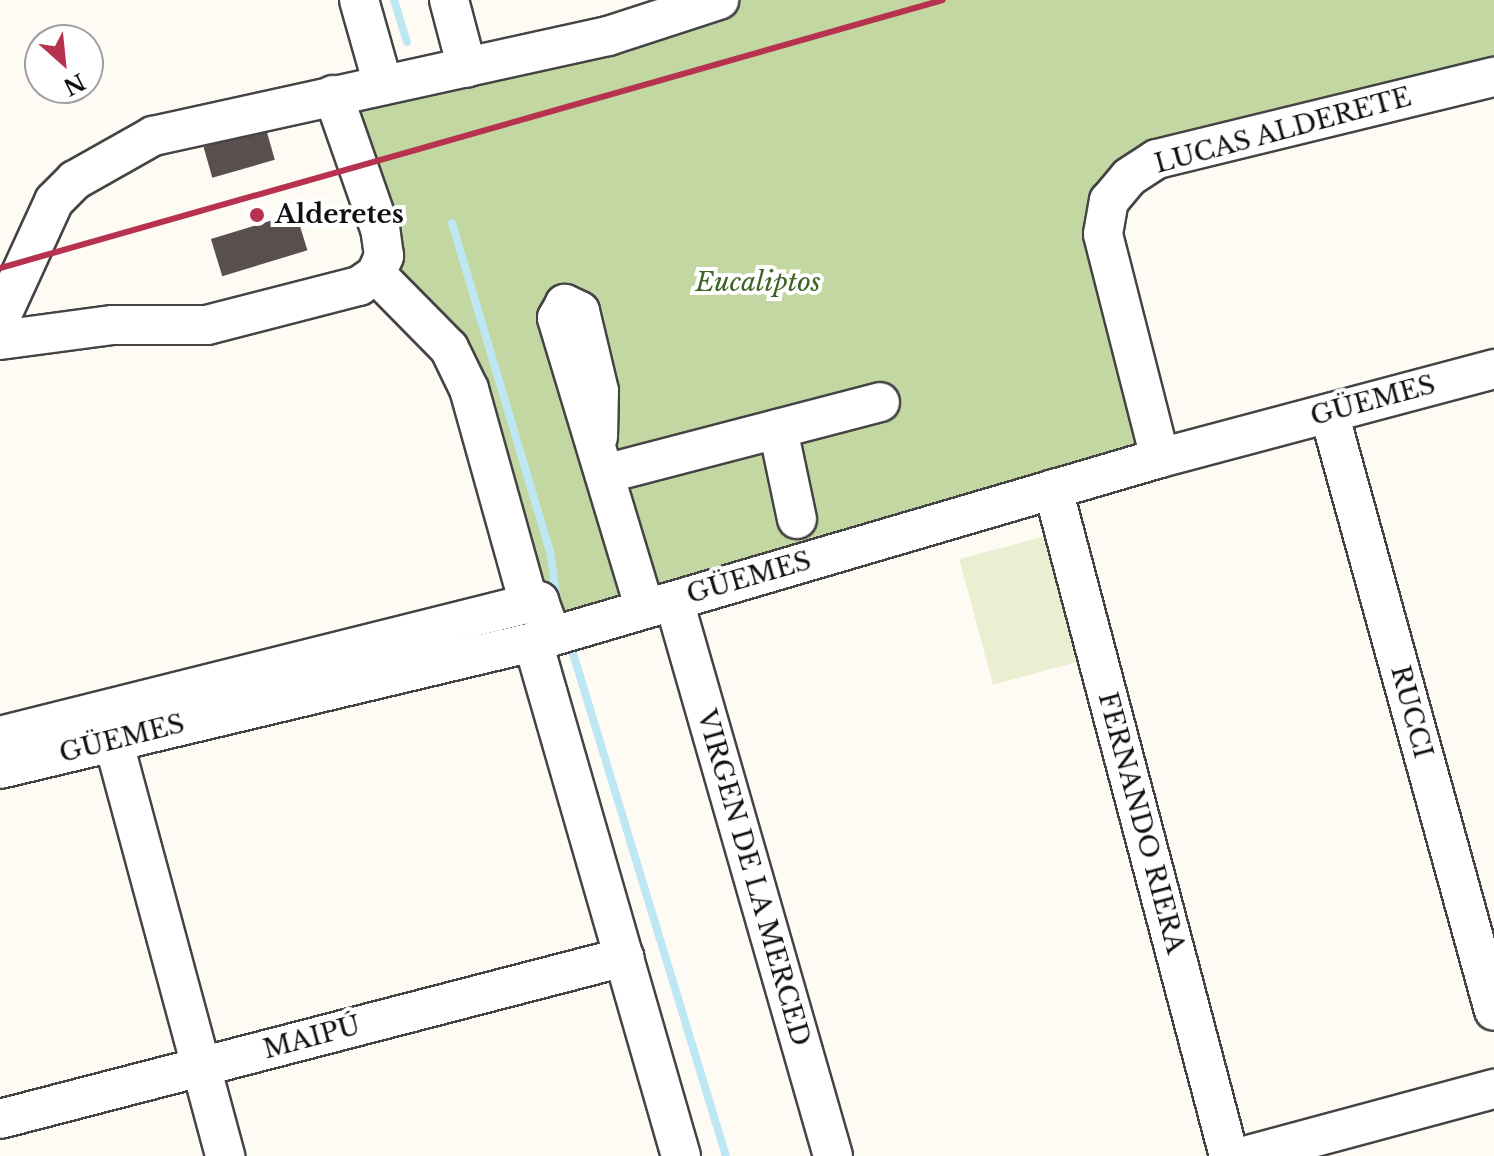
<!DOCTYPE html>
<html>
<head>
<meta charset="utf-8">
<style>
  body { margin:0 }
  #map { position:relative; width:1494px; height:1156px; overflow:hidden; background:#fefbf5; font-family:"Libre Baskerville",serif }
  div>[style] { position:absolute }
  .forest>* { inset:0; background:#c2d7a1 }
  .pitch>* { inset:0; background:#eaefd1; transform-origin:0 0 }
  .stream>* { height:8px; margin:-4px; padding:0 4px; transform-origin:4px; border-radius:4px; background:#bde7f2 }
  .building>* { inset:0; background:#59504e; transform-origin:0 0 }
  .roads { filter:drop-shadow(2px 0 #444) drop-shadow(-2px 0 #444) drop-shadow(0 2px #444) drop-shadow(0 -2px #444) }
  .minor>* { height:38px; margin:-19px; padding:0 19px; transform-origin:19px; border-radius:19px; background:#fff }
  .rail>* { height:6px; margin:-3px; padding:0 3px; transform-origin:3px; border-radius:3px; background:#b7324e }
  .dots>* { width:22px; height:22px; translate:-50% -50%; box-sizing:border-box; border:4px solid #fff; border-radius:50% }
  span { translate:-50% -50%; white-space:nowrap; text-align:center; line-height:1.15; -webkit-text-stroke:8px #fff; paint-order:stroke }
  .street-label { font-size:26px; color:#111 }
  .poi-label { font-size:26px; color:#111; font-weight:700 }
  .left { translate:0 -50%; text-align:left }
  .park-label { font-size:26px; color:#3c6525; font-style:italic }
  .north { position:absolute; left:24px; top:24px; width:80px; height:80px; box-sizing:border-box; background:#fff; border:2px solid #a0a0a0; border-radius:50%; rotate:153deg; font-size:22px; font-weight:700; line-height:32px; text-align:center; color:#111 }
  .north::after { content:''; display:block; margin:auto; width:28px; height:36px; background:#b7324e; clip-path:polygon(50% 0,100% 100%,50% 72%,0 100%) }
</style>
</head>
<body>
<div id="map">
  <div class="forest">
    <i style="clip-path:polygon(719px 0,1494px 0,1494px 77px,1157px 159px,1109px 201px,1160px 458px,552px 636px,469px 389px,376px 274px,333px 95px)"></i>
  </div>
  <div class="pitch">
    <i style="left:1053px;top:534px;width:130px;height:97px;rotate:75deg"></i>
  </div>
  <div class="stream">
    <i style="left:394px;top:0;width:44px;rotate:72.8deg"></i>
    <i style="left:452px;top:223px;width:342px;rotate:73.4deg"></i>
    <i style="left:550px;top:551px;width:49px;rotate:81.9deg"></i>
    <i style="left:569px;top:640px;width:539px;rotate:73.08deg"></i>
  </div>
  <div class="building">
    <i style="left:266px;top:129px;width:32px;height:65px;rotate:74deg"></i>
    <i style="left:296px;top:213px;width:39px;height:89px;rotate:73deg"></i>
  </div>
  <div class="roads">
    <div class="minor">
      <i style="left:359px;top:0;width:88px;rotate:74.2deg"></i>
      <i style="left:449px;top:0;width:70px;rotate:75.2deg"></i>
      <i style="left:376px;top:274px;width:104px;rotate:45.4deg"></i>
      <i style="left:449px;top:348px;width:46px;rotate:64deg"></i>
      <i style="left:469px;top:389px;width:223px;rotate:74.4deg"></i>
      <i style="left:0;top:319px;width:130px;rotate:-65.4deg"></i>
      <i style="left:54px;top:201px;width:30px;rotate:-45deg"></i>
      <i style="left:75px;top:180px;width:90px;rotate:-29.4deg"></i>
      <i style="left:153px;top:136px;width:466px;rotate:-12.4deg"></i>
      <i style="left:608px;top:36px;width:117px;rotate:-18deg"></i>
      <i style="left:0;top:340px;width:114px;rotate:-7.6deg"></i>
      <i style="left:113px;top:325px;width:94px"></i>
      <i style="left:207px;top:325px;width:157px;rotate:-14.4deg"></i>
      <i style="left:359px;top:286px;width:21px;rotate:-35deg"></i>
      <i style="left:376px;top:274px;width:20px;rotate:-66deg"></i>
      <i style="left:384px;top:256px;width:27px;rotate:-98deg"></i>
      <i style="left:380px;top:229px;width:142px;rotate:-109.3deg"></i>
      <i style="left:1329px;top:413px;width:620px;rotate:74.57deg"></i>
      <i style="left:778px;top:429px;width:92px;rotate:78.1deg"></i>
      <i style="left:598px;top:437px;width:46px;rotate:-88.8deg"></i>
      <i style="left:599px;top:391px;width:82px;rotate:-103.4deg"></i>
      <i style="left:580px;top:311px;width:17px;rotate:-155deg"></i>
      <i style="left:565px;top:304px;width:16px;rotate:120deg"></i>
      <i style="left:557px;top:318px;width:304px;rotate:73.2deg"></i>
      <i style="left:1160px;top:458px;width:231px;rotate:-104.3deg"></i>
      <i style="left:1103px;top:234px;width:34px;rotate:-80deg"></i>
      <i style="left:1109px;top:201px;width:31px;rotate:-50deg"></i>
      <i style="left:1129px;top:177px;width:33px;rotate:-33deg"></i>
      <i style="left:1157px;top:159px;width:347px;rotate:-13.7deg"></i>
      <i style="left:608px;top:473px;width:281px;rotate:-14.6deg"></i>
      <i style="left:1053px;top:489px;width:690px;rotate:75.22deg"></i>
      <i style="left:674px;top:601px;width:577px;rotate:74.01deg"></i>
      <i style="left:533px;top:642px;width:535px;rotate:73.94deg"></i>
      <i style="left:0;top:736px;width:556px;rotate:-14.06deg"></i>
      <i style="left:539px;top:601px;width:37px;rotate:70deg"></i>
      <i style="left:113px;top:740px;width:431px;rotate:74.9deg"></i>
      <i style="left:0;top:769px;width:548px;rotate:-13.4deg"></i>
      <i style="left:533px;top:642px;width:653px;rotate:-16.35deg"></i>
      <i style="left:1160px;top:458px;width:346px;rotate:-14.9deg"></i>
      <i style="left:0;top:1119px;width:645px;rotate:-14.55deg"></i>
      <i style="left:1245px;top:1156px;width:258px;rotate:-15.1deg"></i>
    </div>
  </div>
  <div class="rail">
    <i style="left:0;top:268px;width:980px;rotate:-15.87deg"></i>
  </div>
  <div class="dots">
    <i style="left:257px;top:215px;background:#b7324e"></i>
  </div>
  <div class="street-label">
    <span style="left:1283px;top:131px;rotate:-15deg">LUCAS ALDERETE</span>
    <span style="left:1373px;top:401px;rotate:-15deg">GÜEMES</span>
    <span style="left:749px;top:578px;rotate:-16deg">GÜEMES</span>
    <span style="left:1411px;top:712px;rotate:75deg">RUCCI</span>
    <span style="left:122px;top:739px;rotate:-14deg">GÜEMES</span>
    <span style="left:1141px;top:823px;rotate:75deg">FERNANDO RIERA</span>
    <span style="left:753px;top:878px;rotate:74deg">VIRGEN DE LA MERCED</span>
    <span style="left:312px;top:1038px;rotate:-15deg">MAIPÚ</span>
  </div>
  <div class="poi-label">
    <span class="left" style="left:275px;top:215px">Alderetes</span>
  </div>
  <div class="park-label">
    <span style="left:758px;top:283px">Eucaliptos</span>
  </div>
  <div class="north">N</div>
</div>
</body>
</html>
